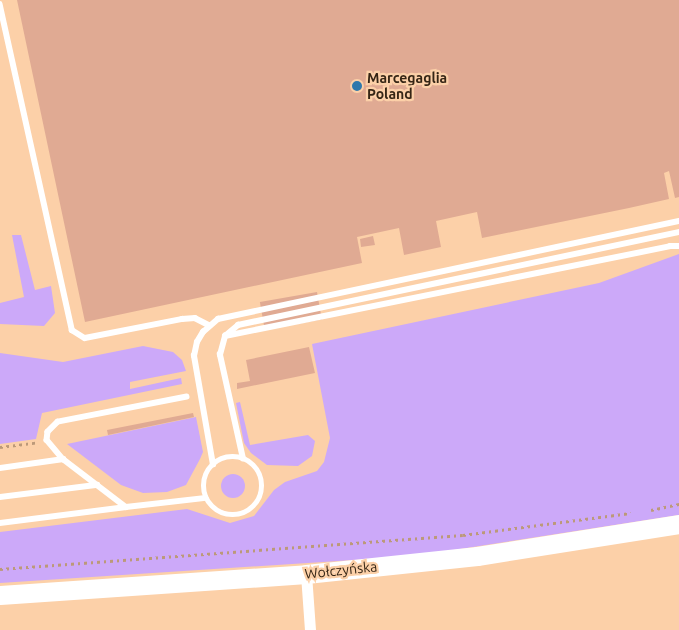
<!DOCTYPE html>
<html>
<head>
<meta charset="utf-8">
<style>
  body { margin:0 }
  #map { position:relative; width:679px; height:630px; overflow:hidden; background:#fcd0a8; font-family:Ubuntu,sans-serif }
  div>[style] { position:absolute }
  .green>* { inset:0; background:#cca9f9 }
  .round { border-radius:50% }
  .building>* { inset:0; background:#e0aa93; transform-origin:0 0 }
  .path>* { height:2.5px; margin-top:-1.25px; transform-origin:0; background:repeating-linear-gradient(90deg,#bc9979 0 2.5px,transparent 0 6.5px) }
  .lane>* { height:5.5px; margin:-2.75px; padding:0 2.75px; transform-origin:2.75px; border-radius:2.75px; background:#fff }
  .lane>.ring { margin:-2.75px; padding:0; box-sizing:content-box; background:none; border:5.5px solid #fff; border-radius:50% }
  .street>* { height:11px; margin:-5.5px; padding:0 5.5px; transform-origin:5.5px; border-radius:5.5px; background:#fff }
  .primary>* { height:19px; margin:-9.5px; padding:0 9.5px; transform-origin:9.5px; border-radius:9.5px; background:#fff }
  .dots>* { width:14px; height:14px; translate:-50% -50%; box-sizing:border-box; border:2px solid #fcd0a8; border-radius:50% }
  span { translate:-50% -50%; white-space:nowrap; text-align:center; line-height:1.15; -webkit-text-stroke:4.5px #fcd0a8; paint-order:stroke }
  .poi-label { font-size:14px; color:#352515; font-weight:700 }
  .left { translate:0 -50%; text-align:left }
  .street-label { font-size:14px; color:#352515 }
</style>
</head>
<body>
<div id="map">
  <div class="green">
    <i style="clip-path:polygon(12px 235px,21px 235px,35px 290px,51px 286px,55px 313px,44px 326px,0 324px,0 303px,24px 297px)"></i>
    <i style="clip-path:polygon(679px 254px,679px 515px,415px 556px,0 583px,0 532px,187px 509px,230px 523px,254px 516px,274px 490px,285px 482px,317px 471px,324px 462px,330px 438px,312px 344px,599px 283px)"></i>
    <i style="clip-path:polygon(143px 346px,173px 352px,182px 360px,186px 371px,130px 382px,130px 389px,181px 378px,182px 384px,42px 413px,36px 439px,0 444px,0 353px,63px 362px)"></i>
    <i style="clip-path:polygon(240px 402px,250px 445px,308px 435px,315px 441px,312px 456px,298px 466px,267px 465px,251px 453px,244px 443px,236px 403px)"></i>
    <i style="clip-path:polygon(196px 417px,203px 452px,200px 459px,186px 485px,167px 492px,143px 493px,121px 485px,67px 444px)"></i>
    <i class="round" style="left:221px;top:474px;width:24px;height:24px"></i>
  </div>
  <div class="building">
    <i style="clip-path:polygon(17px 0,679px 0,679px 197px,675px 198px,669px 171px,664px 173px,669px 199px,629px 208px,482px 238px,477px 212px,436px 221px,441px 247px,404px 255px,399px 228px,357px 237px,362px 263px,85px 322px)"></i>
    <i style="clip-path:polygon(373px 236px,375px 245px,361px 247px,360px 239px)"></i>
    <i style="left:317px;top:292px;width:28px;height:58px;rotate:80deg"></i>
    <i style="clip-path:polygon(309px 347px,315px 373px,237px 389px,237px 383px,250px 381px,246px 360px)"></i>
    <i style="clip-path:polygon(193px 413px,194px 417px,108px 435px,107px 430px)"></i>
  </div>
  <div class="path">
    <i style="left:0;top:447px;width:38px;rotate:-7deg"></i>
    <i style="left:651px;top:510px;width:29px;rotate:-12deg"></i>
    <i style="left:0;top:569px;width:464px;rotate:-4.2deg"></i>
    <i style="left:463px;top:535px;width:169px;rotate:-7.5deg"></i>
  </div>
  <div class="lane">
    <i style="left:0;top:4px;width:334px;rotate:77.5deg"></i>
    <i style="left:72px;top:330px;width:15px;rotate:32deg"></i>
    <i style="left:85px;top:338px;width:99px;rotate:-11.1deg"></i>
    <i style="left:182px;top:319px;width:13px;rotate:-4deg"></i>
    <i style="left:195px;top:318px;width:16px;rotate:27deg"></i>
    <i style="left:225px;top:336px;width:454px;rotate:-11.4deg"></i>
    <i style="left:670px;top:246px;width:9px"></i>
    <i style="left:187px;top:397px;width:131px;rotate:169deg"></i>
    <i style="left:58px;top:422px;width:14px;rotate:135deg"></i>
    <i style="left:48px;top:432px;width:8px;rotate:97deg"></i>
    <i style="left:47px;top:440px;width:25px;rotate:50deg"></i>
    <i style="left:63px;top:459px;width:79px;rotate:37.3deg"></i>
    <i style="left:126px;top:507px;width:80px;rotate:-6.5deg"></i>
    <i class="ring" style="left:204px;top:457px;width:52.5px;height:52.5px"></i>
    <i style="left:243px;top:459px;width:107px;rotate:-102.5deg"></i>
    <i style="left:220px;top:355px;width:20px;rotate:-75deg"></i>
    <i style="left:225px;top:336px;width:17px;rotate:-40deg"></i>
    <i style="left:238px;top:325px;width:451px;rotate:-11.9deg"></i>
    <i style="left:213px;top:465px;width:111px;rotate:-99.9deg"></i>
    <i style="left:194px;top:356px;width:14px;rotate:-78deg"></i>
    <i style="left:197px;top:342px;width:12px;rotate:-59deg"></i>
    <i style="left:203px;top:332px;width:20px;rotate:-41deg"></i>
    <i style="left:218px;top:319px;width:471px;rotate:-12deg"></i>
    <i style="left:0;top:468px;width:64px;rotate:-8.1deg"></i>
    <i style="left:0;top:497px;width:98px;rotate:-7.1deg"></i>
    <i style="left:0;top:523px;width:127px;rotate:-7.2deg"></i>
  </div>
  <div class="street">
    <i style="left:306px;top:574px;width:56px;rotate:85.9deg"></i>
  </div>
  <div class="primary">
    <i style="left:0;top:595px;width:307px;rotate:-3.9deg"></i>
    <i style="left:306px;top:574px;width:172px;rotate:-6deg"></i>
    <i style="left:477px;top:556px;width:205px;rotate:-9deg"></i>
  </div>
  <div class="dots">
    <i style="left:357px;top:86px;background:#3078ac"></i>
  </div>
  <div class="poi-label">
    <span class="left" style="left:367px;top:86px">Marcegaglia<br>Poland</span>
  </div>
  <div class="street-label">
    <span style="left:341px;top:570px;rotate:-6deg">Wołczyńska</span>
  </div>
</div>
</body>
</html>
